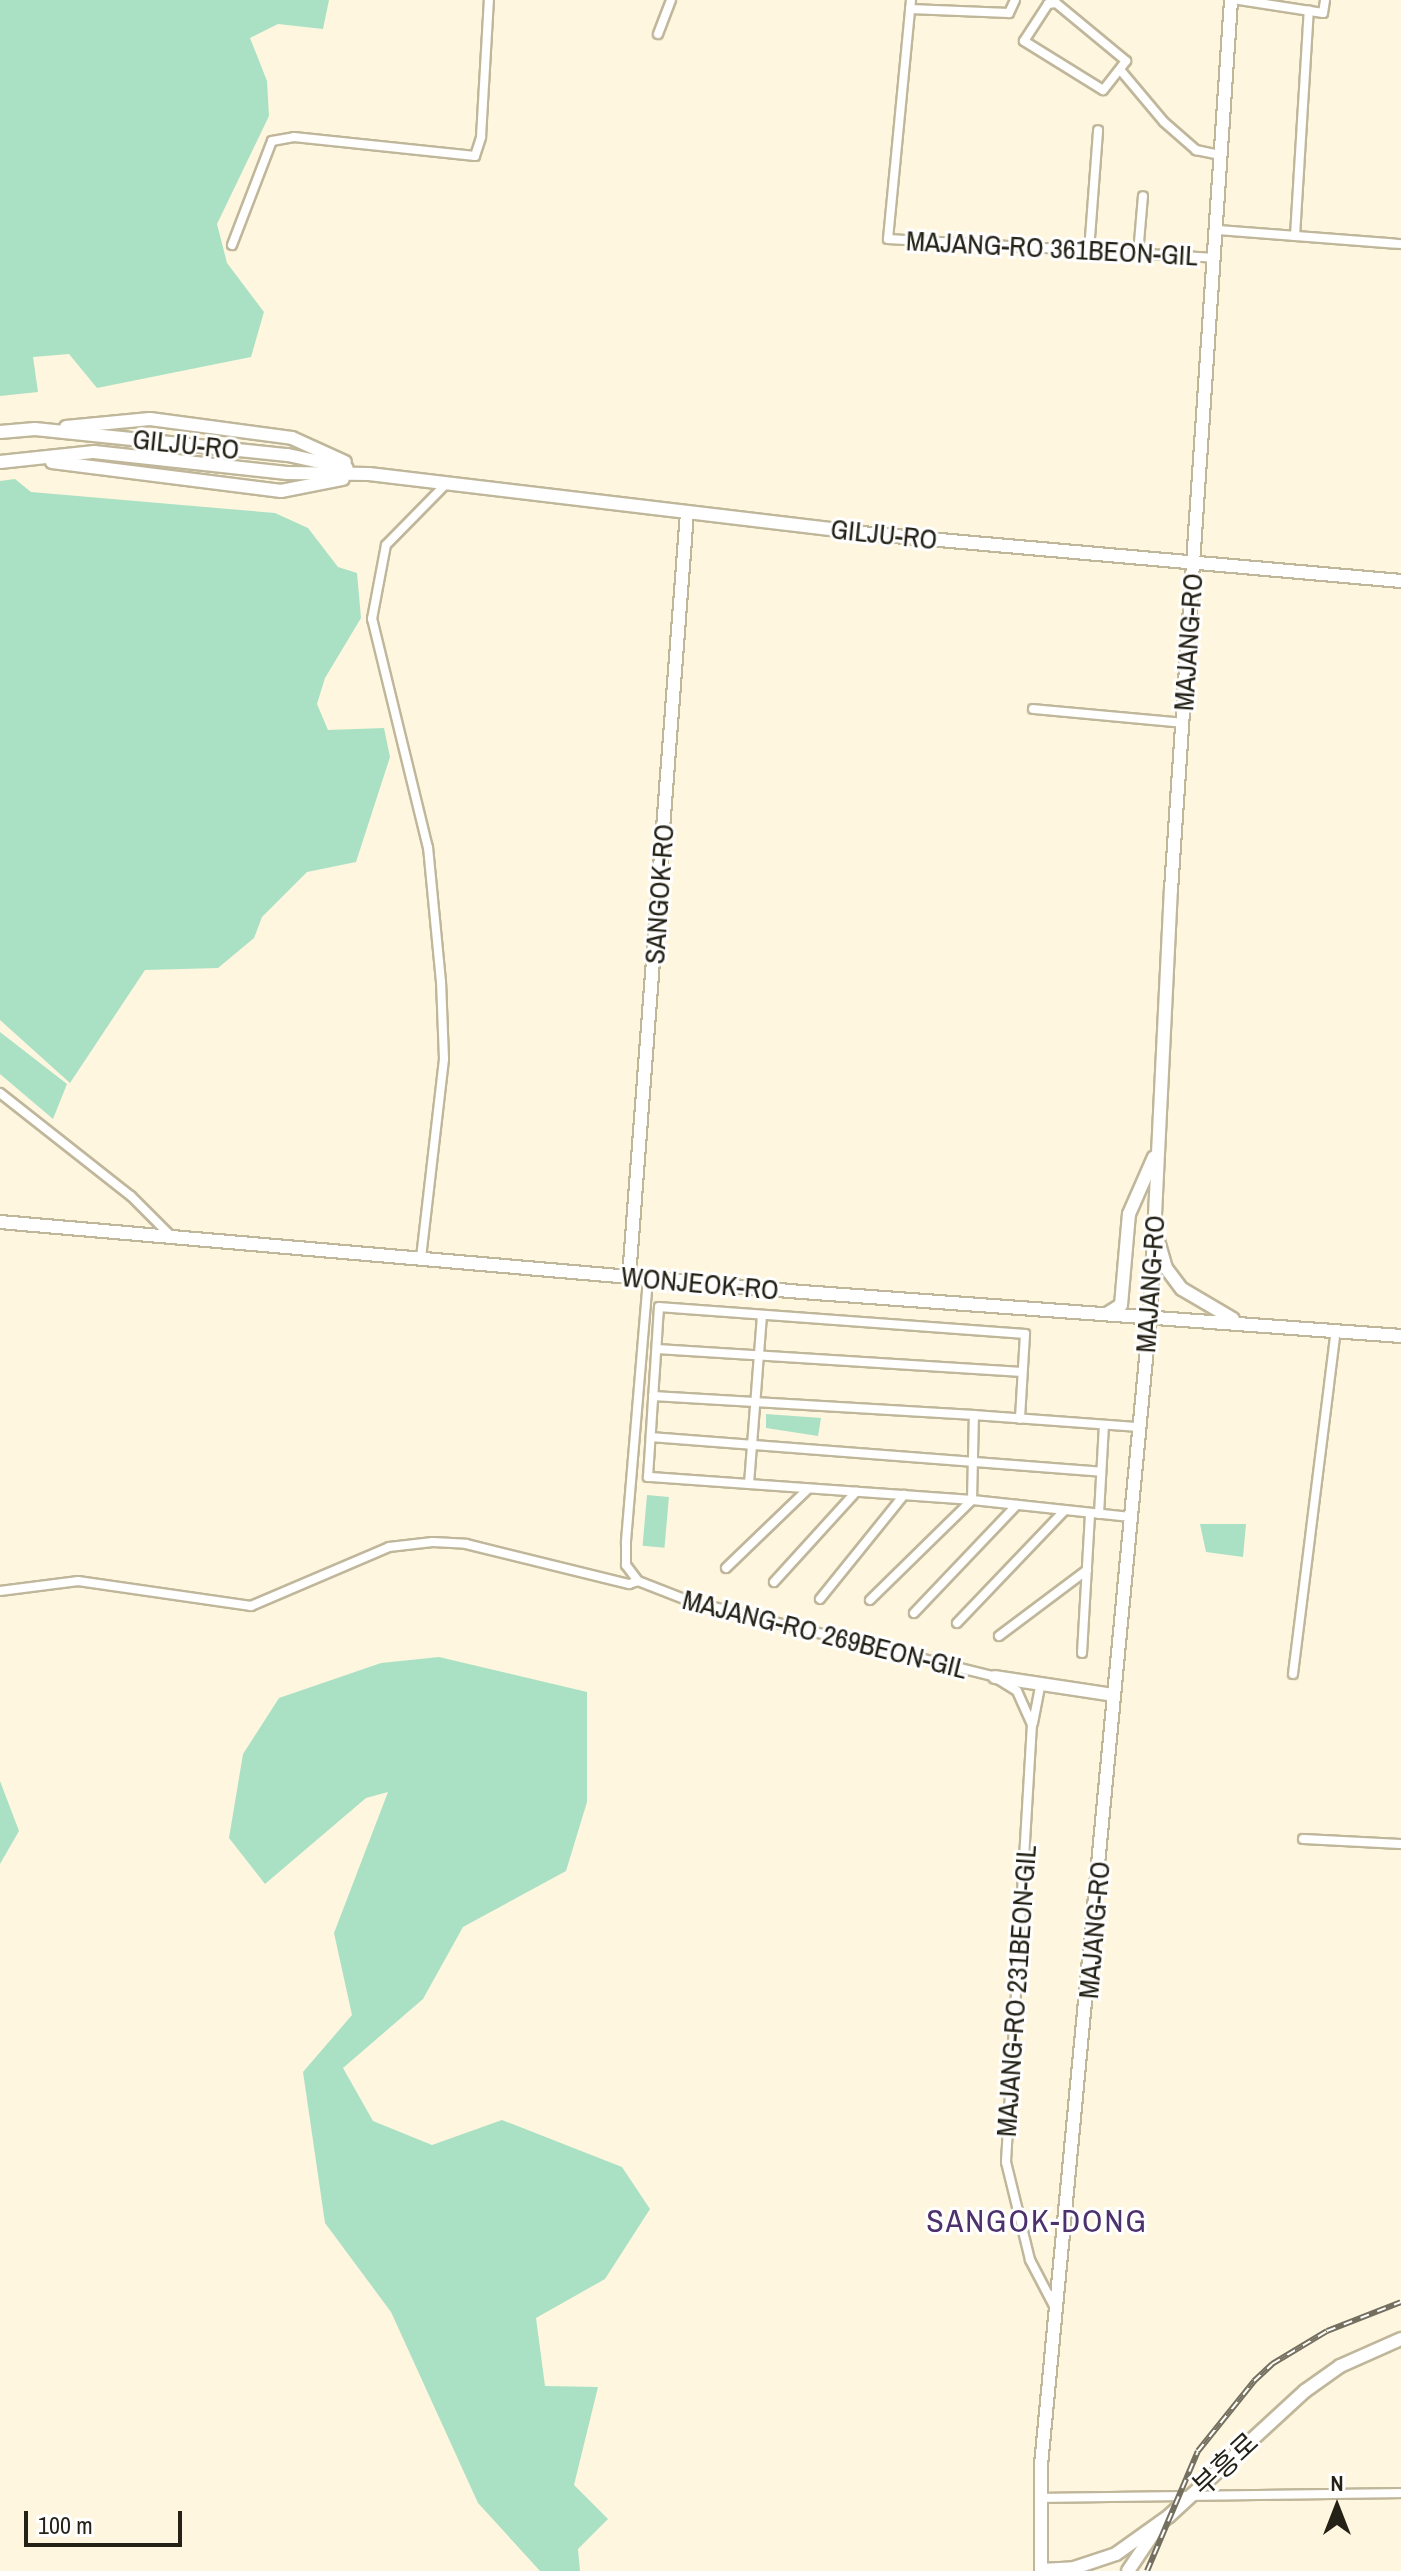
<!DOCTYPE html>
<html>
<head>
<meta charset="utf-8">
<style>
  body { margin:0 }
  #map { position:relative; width:1401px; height:2571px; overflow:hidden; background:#fef6df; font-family:"Archivo Narrow","Noto Sans KR",sans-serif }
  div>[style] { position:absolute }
  .green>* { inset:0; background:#aae1c4; transform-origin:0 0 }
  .roads { filter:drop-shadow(2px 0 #c0b79b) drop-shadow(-2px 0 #c0b79b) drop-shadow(0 2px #c0b79b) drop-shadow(0 -2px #c0b79b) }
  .street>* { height:8px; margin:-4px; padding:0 4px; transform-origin:4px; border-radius:4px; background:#fff }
  .secondary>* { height:12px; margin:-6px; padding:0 6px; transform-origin:6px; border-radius:6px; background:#fff }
  .rail>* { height:6px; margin-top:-3px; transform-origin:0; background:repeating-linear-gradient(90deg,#fff 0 9px,#746f5f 0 18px); box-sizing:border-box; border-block:2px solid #746f5f }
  span { translate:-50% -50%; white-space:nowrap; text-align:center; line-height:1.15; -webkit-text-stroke:6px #fff; paint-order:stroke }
  .street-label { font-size:28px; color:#242116 }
  .quarter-label { font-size:32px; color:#4c316c; letter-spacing:2px }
  .north { position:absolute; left:1297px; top:2467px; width:80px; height:80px; -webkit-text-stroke:6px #fff; paint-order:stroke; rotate:0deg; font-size:22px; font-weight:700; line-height:32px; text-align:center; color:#242116 }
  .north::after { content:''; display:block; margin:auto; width:28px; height:36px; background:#242116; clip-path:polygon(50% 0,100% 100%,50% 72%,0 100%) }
  .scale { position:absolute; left:24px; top:2511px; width:158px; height:36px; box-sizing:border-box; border:4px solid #242116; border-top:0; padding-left:10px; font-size:24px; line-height:28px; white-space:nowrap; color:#242116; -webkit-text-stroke:6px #fff; paint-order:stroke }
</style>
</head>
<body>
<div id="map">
  <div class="green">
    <i style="clip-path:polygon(0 0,329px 0,323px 29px,278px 24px,250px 38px,267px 81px,269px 116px,217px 224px,227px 263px,264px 312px,251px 357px,97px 388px,69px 354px,33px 357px,38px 392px,0 396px)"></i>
    <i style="clip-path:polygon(15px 479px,31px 492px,275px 513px,308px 528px,338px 567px,357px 573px,361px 618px,325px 678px,317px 704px,328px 730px,384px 728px,390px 757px,356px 862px,307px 872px,262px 917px,254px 938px,218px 968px,145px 970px,70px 1083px,0 1020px,0 481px)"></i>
    <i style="clip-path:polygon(0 1032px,67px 1084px,53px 1119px,0 1074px)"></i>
    <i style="clip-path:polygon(766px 1414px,821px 1418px,818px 1436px,766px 1428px)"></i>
    <i style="left:647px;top:1495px;width:22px;height:51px;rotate:5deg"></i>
    <i style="clip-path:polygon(1200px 1524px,1246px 1524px,1243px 1557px,1206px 1552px)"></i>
    <i style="clip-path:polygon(439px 1657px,587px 1692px,587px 1802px,566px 1871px,463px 1927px,423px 1999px,343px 2068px,373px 2121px,432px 2145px,502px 2120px,622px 2167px,650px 2209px,605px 2279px,536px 2318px,545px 2386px,598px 2387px,574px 2485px,608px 2519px,578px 2549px,580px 2571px,540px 2571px,478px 2503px,391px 2312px,325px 2223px,303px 2072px,352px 2015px,334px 1933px,388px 1792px,366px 1798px,265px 1884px,229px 1838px,243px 1754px,279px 1698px,381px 1663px)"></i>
    <i style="clip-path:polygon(0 1781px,19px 1831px,0 1864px)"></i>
  </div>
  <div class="roads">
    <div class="street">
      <i style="left:911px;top:0;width:240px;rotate:95.5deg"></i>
      <i style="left:888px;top:239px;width:328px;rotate:3.3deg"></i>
      <i style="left:1239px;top:0;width:85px;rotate:8.8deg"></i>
      <i style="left:1323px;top:13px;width:13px;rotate:-81deg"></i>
      <i style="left:1056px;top:3px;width:91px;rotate:39.6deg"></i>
      <i style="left:1126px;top:61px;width:37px;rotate:128deg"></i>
      <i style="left:1103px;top:90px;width:93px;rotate:-148.2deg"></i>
      <i style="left:1024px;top:41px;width:44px;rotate:-57deg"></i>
      <i style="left:1048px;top:4px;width:8px;rotate:-7deg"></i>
      <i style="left:910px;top:9px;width:99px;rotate:2.3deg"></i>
      <i style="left:1009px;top:13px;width:14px;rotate:-65deg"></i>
      <i style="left:658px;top:34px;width:36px;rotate:-69deg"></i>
      <i style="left:1122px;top:72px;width:65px;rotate:50deg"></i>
      <i style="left:1164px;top:122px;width:43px;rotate:41.2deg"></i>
      <i style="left:1196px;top:150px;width:25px;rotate:12deg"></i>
      <i style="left:1218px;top:230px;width:184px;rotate:4.4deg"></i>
      <i style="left:1295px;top:236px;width:226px;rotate:-86.5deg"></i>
      <i style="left:232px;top:245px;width:111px;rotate:-69deg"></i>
      <i style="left:272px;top:141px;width:22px;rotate:-10deg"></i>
      <i style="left:294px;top:137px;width:182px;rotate:6deg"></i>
      <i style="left:475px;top:156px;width:20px;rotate:-72deg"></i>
      <i style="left:481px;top:137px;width:137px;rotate:-86.7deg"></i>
      <i style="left:1089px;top:251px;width:121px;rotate:-85.7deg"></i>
      <i style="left:1138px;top:254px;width:58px;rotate:-85.1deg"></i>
      <i style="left:1033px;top:709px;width:151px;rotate:5.3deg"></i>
      <i style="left:0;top:1093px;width:167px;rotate:38.2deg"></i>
      <i style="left:131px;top:1196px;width:57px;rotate:45deg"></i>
      <i style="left:421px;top:1258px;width:200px;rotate:-83.4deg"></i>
      <i style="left:444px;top:1059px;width:77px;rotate:-92.2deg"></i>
      <i style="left:441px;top:982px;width:135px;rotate:-95.5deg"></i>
      <i style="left:428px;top:848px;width:236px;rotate:-103.7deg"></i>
      <i style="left:372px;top:619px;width:75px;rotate:-79.3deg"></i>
      <i style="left:386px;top:545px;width:87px;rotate:-45.5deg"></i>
      <i style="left:648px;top:1279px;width:265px;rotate:94.8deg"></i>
      <i style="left:626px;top:1543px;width:22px;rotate:90deg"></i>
      <i style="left:626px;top:1565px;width:20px;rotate:53deg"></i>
      <i style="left:638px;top:1581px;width:55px;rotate:21.4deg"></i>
      <i style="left:689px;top:1601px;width:313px;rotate:13.9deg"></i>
      <i style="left:993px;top:1676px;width:28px;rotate:32deg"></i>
      <i style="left:1017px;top:1691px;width:36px;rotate:66deg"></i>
      <i style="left:1032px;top:1724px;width:439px;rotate:93.4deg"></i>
      <i style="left:1006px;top:2162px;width:101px;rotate:76.2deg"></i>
      <i style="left:1030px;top:2260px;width:52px;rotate:62.4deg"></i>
      <i style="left:657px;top:1349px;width:366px;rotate:3.6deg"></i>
      <i style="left:653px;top:1396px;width:322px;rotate:3.4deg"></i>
      <i style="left:651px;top:1437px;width:451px;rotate:4.4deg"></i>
      <i style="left:749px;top:1484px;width:169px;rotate:-85.6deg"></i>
      <i style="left:972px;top:1500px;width:325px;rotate:-175.9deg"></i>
      <i style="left:648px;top:1477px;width:170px;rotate:-86.3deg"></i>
      <i style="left:659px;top:1307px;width:367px;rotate:4.2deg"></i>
      <i style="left:1025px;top:1334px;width:85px;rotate:93.4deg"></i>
      <i style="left:1099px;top:1514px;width:89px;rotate:-86.8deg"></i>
      <i style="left:1131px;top:1517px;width:160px;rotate:-173.9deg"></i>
      <i style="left:972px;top:1500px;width:85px;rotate:-88.7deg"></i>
      <i style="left:974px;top:1415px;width:165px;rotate:4.2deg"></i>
      <i style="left:726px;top:1568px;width:114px;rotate:-43.9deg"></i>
      <i style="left:774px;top:1582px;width:122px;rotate:-47.7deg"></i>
      <i style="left:0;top:1591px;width:79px;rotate:-7.3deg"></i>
      <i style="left:78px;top:1581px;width:175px;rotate:8.2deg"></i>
      <i style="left:251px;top:1606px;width:150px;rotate:-23.1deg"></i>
      <i style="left:389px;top:1547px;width:44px;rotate:-6.5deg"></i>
      <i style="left:433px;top:1542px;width:33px;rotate:3deg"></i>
      <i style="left:466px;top:1544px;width:168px;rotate:13.8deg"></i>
      <i style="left:629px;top:1584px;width:9px;rotate:-18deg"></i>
      <i style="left:820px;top:1599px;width:134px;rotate:-51.1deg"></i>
      <i style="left:870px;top:1600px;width:143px;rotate:-44.4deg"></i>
      <i style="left:914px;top:1613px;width:149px;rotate:-46.4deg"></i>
      <i style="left:957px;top:1623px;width:156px;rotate:-46.3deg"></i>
      <i style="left:999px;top:1636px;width:110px;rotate:-36.9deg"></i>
      <i style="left:1082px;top:1653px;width:140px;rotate:-86.7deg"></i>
      <i style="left:1293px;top:1674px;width:346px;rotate:-82.9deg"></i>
      <i style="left:1033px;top:1723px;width:38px;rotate:-79deg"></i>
      <i style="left:1303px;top:1839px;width:98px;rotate:2.9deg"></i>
      <i style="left:1040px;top:2498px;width:361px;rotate:-0.8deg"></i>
    </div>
    <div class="secondary">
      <i style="left:66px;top:427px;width:84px;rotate:-5.4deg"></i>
      <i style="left:150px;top:419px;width:143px;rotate:7.6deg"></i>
      <i style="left:292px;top:438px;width:58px;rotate:24.4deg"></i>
      <i style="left:0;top:432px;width:35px;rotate:-5deg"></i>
      <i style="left:35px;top:429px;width:254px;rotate:5.9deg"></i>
      <i style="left:288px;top:455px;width:60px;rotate:12.4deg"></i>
      <i style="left:0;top:462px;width:95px;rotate:-6.1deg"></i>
      <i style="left:94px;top:452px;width:194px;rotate:6.2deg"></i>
      <i style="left:287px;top:473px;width:82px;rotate:0.7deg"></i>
      <i style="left:369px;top:474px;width:496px;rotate:6.8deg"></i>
      <i style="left:861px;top:533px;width:542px;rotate:5.08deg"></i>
      <i style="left:52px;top:462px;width:231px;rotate:7.2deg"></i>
      <i style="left:281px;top:491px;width:63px;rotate:-11deg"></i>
      <i style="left:0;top:1222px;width:805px;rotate:4.99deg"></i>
      <i style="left:802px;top:1292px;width:601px;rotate:4.2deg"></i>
      <i style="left:1157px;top:1237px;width:32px;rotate:74deg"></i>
      <i style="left:1166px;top:1268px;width:26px;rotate:53deg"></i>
      <i style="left:1182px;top:1289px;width:59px;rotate:30.5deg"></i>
      <i style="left:629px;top:1277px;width:767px;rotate:-85.66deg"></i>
      <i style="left:1108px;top:1313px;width:15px;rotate:-32deg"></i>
      <i style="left:1121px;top:1305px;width:91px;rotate:-85deg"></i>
      <i style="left:1129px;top:1214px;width:62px;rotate:-66.3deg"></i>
      <i style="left:995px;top:1677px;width:120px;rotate:8.6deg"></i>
      <i style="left:1041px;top:2570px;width:33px;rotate:-3deg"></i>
      <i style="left:1074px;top:2568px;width:44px;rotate:-18.4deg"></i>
      <i style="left:1116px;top:2554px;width:65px;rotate:-35.6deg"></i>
      <i style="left:1169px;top:2516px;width:185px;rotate:-42.6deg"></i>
      <i style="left:1305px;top:2391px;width:43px;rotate:-35.5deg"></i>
      <i style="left:1340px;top:2366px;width:67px;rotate:-23.9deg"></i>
      <i style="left:1041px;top:2571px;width:106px;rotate:-90deg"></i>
      <i style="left:1041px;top:2465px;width:1153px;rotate:-84.58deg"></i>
      <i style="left:1150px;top:1317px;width:428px;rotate:-87.2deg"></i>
      <i style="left:1171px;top:890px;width:892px;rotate:-86.14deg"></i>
      <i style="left:1128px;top:2571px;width:52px;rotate:-56deg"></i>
    </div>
  </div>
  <div class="rail">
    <i style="left:1147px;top:2571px;width:130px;rotate:-67deg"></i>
    <i style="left:1198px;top:2451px;width:90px;rotate:-51.3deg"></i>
    <i style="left:1254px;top:2381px;width:25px;rotate:-43deg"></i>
    <i style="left:1272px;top:2364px;width:64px;rotate:-31deg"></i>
    <i style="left:1327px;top:2331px;width:79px;rotate:-21.4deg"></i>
  </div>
  <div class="street-label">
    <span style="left:1052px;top:248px;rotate:3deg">MAJANG-RO 361BEON-GIL</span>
    <span style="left:186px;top:444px;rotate:6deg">GILJU-RO</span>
    <span style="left:884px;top:534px;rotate:6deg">GILJU-RO</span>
    <span style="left:1188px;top:642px;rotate:-86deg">MAJANG-RO</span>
    <span style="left:659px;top:894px;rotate:-86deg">SANGOK-RO</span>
    <span style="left:700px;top:1283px;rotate:5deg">WONJEOK-RO</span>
    <span style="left:1150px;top:1284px;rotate:-86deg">MAJANG-RO</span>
    <span style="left:825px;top:1634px;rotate:14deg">MAJANG-RO 269BEON-GIL</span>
    <span style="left:1094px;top:1930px;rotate:-85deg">MAJANG-RO</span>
    <span style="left:1016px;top:1991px;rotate:-86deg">MAJANG-RO 231BEON-GIL</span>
    <span style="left:1225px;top:2464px;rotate:-43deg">부흥로</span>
  </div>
  <div class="quarter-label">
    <span style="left:1037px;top:2221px">SANGOK-DONG</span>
  </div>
  <div class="north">N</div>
  <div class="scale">100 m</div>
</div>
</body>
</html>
